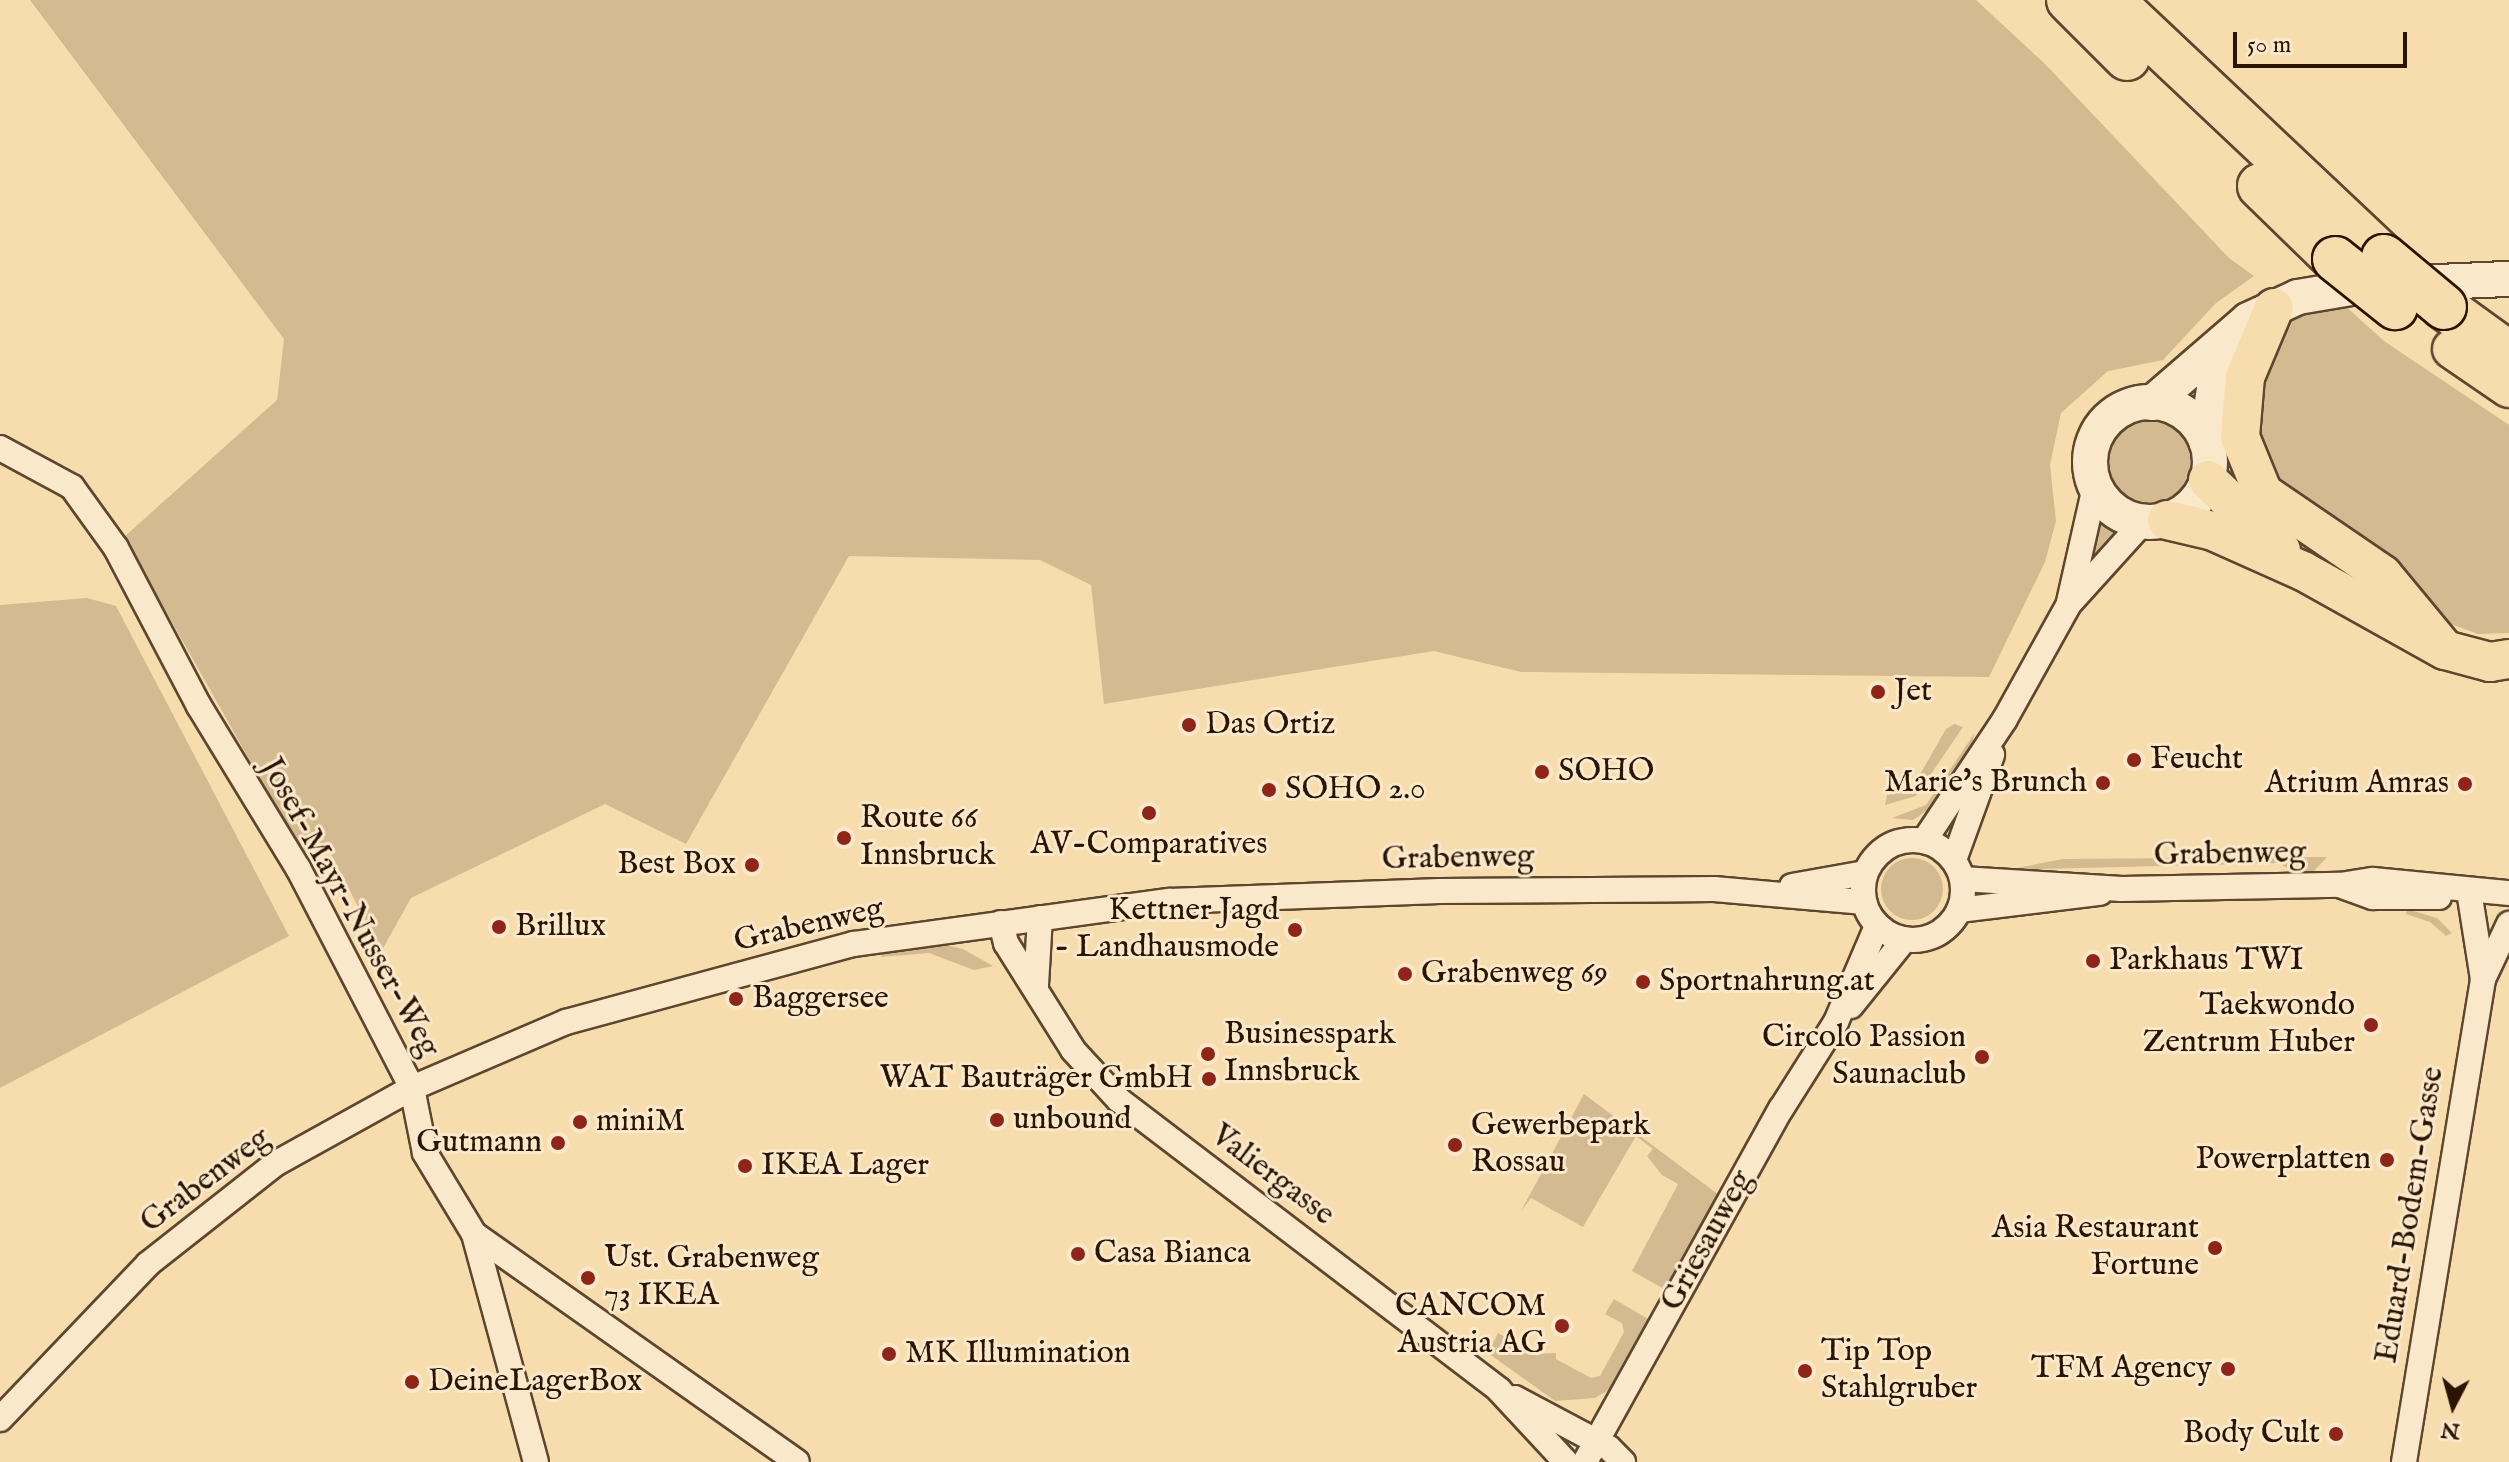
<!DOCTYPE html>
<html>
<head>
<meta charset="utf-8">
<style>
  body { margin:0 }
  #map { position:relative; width:2509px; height:1462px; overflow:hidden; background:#f7dcae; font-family:"IM FELL English",serif }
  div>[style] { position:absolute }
  .green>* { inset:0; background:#d4ba91 }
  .round { border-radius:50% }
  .roads { filter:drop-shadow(2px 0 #5e462e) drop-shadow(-2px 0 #5e462e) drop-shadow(0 2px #5e462e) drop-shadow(0 -2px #5e462e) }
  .minor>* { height:24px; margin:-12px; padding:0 12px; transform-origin:12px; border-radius:12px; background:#fae8ca }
  .minor>.ring { margin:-12px; padding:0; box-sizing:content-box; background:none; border:24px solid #fae8ca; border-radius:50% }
  .secondary>* { height:34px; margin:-17px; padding:0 17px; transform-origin:17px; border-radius:17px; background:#fae8ca }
  .secondary>.ring { margin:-17px; padding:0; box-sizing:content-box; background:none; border:34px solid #fae8ca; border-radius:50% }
  .primary>* { height:38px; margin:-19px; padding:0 19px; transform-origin:19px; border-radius:19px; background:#f7dcae }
  .motorway>* { height:44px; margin:-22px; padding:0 22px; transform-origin:22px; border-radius:22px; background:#f7dcae }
  .bridges { filter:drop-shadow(2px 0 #2b1404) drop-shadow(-2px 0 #2b1404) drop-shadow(0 2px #2b1404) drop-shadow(0 -2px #2b1404) }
  .motorway-bridge>* { height:44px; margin:-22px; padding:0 22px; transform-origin:22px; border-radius:22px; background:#f7dcae }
  .dots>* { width:22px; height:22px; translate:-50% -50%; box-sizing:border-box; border:4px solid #fae8ca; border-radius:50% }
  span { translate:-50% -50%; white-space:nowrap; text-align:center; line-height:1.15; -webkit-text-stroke:6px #fae8ca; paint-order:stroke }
  .poi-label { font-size:32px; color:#2b1404 }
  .left { translate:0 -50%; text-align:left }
  .right { translate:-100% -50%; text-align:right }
  .street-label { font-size:32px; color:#2b1404 }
  .north { position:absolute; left:2413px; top:1366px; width:80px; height:80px; -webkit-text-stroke:6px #fae8ca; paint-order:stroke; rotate:186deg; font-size:22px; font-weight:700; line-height:32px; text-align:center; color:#2b1404 }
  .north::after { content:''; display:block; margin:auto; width:28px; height:36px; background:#2b1404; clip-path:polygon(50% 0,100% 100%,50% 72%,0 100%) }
  .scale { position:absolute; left:2233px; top:32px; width:174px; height:36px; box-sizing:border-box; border:4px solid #2b1404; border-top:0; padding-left:10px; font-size:24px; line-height:28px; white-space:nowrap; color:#2b1404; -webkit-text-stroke:6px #fae8ca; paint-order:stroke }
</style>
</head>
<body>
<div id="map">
  <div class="green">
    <i style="clip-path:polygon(30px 0,1976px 0,2046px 65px,2229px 258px,2254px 276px,2216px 303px,2163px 360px,2108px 371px,2061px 413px,2050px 465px,2056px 521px,2045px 562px,1989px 677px,1521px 672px,1434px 651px,1104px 704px,1091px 585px,1040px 560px,849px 556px,686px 844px,605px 804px,411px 898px,381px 952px,326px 844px,302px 853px,124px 537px,277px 400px,284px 339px)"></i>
    <i style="clip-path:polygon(2342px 303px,2384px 341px,2509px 425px,2509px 633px,2478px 634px,2437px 619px,2242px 492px,2231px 469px,2230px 443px,2263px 335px,2299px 314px)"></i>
    <i class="round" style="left:2108px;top:419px;width:84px;height:84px"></i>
    <i style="clip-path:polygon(2099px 522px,2115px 534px,2087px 571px,2098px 522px)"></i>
    <i style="clip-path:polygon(87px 598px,116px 606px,289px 936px,0 1088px,0 605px)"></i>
    <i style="clip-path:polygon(1954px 724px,1963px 727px,1916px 796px,1885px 805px,1887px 795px,1911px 790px,1946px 729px)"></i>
    <i style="clip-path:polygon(1974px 734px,1970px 754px,1932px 807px,1913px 820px,1892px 818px,1926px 805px)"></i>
    <i style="clip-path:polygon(2327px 857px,2314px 871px,2292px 871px,2279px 863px,2007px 870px,2063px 859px)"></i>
    <i class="round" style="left:1881px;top:858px;width:62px;height:62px"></i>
    <i style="clip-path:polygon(2407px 909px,2437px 918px,2452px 933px,2446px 936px,2430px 922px,2406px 914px)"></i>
    <i style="clip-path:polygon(941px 944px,963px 949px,993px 966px,974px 970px,929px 953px,881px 957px,885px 951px)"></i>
    <i style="clip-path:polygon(1584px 1094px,1719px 1195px,1666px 1290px,1632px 1271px,1678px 1184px,1662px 1175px,1647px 1156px,1653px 1149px,1636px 1136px,1583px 1227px,1531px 1198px,1521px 1211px)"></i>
    <i style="clip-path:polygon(1614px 1299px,1650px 1320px,1612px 1388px,1595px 1398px,1555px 1401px,1488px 1353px,1498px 1333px,1535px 1354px,1556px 1353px,1556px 1359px,1591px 1378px,1600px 1376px,1624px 1332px,1622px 1323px,1605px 1314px)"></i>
  </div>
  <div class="roads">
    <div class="minor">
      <i style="left:0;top:448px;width:82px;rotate:28.4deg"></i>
      <i style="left:72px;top:487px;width:75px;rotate:54.2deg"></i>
      <i style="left:116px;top:548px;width:178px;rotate:62.3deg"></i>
      <i style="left:199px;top:706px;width:190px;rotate:58.6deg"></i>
      <i style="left:298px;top:868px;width:248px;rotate:62.6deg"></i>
      <i style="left:412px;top:1088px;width:66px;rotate:78.7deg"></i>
      <i style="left:425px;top:1153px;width:95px;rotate:58.8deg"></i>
      <i style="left:474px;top:1234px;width:236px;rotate:74.8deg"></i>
      <i style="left:2069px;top:602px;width:118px;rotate:-77.3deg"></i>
      <i class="ring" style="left:1863px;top:840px;width:76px;height:76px"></i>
      <i style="left:1924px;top:841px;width:146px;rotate:-56.4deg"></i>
      <i style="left:2005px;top:719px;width:132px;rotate:-60.9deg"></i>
      <i style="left:2069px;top:604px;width:110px;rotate:-47.9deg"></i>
      <i style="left:1954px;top:860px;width:112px;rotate:-70.1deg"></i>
      <i style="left:1962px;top:879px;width:160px;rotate:3.6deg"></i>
      <i style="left:2122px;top:889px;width:218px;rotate:-1.1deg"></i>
      <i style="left:2340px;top:885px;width:33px;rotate:-9deg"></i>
      <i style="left:2373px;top:880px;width:137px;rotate:5.5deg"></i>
      <i style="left:1792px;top:886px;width:74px;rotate:-10.1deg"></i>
      <i style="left:2342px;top:886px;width:33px;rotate:20deg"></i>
      <i style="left:2373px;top:897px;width:66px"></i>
      <i style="left:2469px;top:891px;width:89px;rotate:81deg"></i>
      <i style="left:1959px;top:910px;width:142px;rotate:-6.9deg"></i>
      <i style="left:1001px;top:923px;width:21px;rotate:76deg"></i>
      <i style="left:1006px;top:943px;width:126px;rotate:57.9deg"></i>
      <i style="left:1073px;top:1050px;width:68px;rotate:47.4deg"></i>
      <i style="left:1119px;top:1100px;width:478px;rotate:37.3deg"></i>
      <i style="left:1499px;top:1390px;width:98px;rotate:47.1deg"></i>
      <i style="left:1036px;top:985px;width:67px;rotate:-86.6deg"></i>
      <i style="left:1851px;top:1006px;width:85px;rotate:-51.2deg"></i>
      <i style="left:474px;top:1234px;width:395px;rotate:35.2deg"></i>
      <i style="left:1515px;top:1398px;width:106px;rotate:28deg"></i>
      <i style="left:1609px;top:1448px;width:20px;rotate:45deg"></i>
      <i style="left:0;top:1419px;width:214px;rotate:-46.3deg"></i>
      <i style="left:148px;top:1264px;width:162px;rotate:-38.2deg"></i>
      <i style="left:275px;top:1164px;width:157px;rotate:-29deg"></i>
      <i style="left:412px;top:1088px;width:168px;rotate:-23.2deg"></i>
      <i style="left:566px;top:1022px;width:298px;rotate:-15.2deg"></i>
      <i style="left:854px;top:944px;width:318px;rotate:-7.8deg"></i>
      <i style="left:1169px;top:901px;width:271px;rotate:-2.1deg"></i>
      <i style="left:1440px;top:891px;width:274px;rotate:-0.4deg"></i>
      <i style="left:1714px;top:889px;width:151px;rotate:5deg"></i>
      <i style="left:1585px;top:1462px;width:404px;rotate:-61deg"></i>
      <i style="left:1781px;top:1109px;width:103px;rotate:-57.7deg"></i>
      <i style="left:1836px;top:1022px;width:104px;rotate:-66.9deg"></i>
      <i style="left:2404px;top:1462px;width:489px;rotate:-80.7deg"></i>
      <i style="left:2483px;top:979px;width:61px;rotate:-64.7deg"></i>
    </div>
    <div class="secondary">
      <i class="ring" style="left:2090px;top:402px;width:86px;height:86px"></i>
      <i style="left:2152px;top:403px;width:127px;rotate:-40.8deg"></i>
      <i style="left:2248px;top:320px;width:55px;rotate:-24.7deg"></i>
      <i style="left:2298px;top:297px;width:72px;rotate:-9.6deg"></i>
      <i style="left:2369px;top:285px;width:140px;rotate:-2.5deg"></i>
      <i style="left:2206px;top:441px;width:53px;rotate:-81.3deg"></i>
      <i style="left:2214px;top:389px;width:57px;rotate:-58.5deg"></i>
    </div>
    <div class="primary">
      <i style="left:2274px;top:308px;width:75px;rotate:112.8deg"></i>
      <i style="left:2245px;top:377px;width:60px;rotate:94.8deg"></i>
      <i style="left:2240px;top:437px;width:61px;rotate:67.7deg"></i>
      <i style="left:2263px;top:493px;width:145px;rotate:34.3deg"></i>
      <i style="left:2383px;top:575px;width:97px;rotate:50.4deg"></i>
      <i style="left:2452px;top:349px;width:69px;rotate:34.4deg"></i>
      <i style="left:2208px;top:480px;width:101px;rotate:43.8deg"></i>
      <i style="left:2167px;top:520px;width:47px;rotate:13.4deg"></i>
      <i style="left:2213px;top:531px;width:98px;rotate:24deg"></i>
      <i style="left:2303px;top:571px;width:162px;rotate:29.1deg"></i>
      <i style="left:2445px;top:650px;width:47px;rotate:14.9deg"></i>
      <i style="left:2490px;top:662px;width:19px;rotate:-9deg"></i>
    </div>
    <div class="motorway">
      <i style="left:2069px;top:0;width:82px;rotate:45deg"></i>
      <i style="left:2111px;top:0;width:375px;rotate:43.3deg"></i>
      <i style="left:2260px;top:186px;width:105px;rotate:44.2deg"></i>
      <i style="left:2444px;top:307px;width:80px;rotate:35.9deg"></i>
    </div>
  </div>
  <div class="bridges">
    <div class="motorway-bridge">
      <i style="left:2384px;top:257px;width:78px;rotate:39.8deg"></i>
      <i style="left:2335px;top:259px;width:77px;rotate:38.7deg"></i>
    </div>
  </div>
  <div class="dots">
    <i style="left:1878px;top:692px;background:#8f2418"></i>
    <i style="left:1189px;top:725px;background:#8f2418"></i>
    <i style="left:2134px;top:760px;background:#8f2418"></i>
    <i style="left:1542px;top:772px;background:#8f2418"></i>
    <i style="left:2103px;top:783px;background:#8f2418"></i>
    <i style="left:2465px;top:784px;background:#8f2418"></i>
    <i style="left:1269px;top:790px;background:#8f2418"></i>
    <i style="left:1149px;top:813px;background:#8f2418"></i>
    <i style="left:844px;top:838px;background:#8f2418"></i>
    <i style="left:752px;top:865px;background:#8f2418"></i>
    <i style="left:499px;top:927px;background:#8f2418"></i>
    <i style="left:1295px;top:930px;background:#8f2418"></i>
    <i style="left:2093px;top:961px;background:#8f2418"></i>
    <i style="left:1405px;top:974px;background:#8f2418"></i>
    <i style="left:1643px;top:982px;background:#8f2418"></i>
    <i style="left:736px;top:999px;background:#8f2418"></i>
    <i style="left:2371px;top:1025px;background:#8f2418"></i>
    <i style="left:1208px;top:1054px;background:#8f2418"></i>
    <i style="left:1982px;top:1057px;background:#8f2418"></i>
    <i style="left:1209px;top:1079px;background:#8f2418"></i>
    <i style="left:997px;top:1120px;background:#8f2418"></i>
    <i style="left:580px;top:1122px;background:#8f2418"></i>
    <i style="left:558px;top:1143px;background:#8f2418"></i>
    <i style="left:1455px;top:1145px;background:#8f2418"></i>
    <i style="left:2387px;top:1160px;background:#8f2418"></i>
    <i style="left:745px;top:1166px;background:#8f2418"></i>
    <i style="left:2215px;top:1248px;background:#8f2418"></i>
    <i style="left:1078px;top:1254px;background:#8f2418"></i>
    <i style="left:588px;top:1278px;background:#8f2418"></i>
    <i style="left:1562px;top:1326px;background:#8f2418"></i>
    <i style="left:889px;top:1354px;background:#8f2418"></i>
    <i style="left:2228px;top:1369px;background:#8f2418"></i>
    <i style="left:1805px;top:1371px;background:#8f2418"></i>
    <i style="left:412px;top:1382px;background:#8f2418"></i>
    <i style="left:2336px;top:1434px;background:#8f2418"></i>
  </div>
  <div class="poi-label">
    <span class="left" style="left:1894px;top:692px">Jet</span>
    <span class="left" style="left:1205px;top:725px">Das Ortiz</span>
    <span class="left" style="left:2150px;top:760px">Feucht</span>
    <span class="left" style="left:1558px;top:772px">SOHO</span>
    <span class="right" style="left:2087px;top:783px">Marie's Brunch</span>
    <span class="right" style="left:2449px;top:784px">Atrium Amras</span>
    <span class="left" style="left:1285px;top:790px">SOHO 2.0</span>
    <span class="left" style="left:860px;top:838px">Route 66<br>Innsbruck</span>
    <span style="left:1149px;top:845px">AV-Comparatives</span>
    <span class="right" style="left:736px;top:865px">Best Box</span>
    <span class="right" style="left:1279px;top:930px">Kettner Jagd<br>- Landhausmode</span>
    <span class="left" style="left:515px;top:927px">Brillux</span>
    <span class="left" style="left:2109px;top:961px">Parkhaus TWI</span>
    <span class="left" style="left:1421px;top:974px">Grabenweg 69</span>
    <span class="left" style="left:1659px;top:982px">Sportnahrung.at</span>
    <span class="left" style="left:752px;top:999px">Baggersee</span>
    <span class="right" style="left:2355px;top:1025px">Taekwondo<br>Zentrum Huber</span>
    <span class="left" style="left:1224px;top:1054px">Businesspark<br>Innsbruck</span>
    <span class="right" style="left:1966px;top:1057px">Circolo Passion<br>Saunaclub</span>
    <span class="right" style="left:1193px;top:1079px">WAT Bauträger GmbH</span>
    <span class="left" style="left:1013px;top:1120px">unbound</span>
    <span class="left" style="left:596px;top:1122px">miniM</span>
    <span class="left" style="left:1471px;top:1145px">Gewerbepark<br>Rossau</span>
    <span class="right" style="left:542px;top:1143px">Gutmann</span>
    <span class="right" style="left:2371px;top:1160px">Powerplatten</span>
    <span class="left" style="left:761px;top:1166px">IKEA Lager</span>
    <span class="right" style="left:2199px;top:1248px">Asia Restaurant<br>Fortune</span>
    <span class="left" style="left:1094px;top:1254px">Casa Bianca</span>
    <span class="left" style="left:604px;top:1278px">Ust. Grabenweg<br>73 IKEA</span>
    <span class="right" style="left:1546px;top:1326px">CANCOM<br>Austria AG</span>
    <span class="left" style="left:1821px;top:1371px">Tip Top<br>Stahlgruber</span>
    <span class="left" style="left:905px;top:1354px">MK Illumination</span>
    <span class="right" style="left:2212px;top:1369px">TFM Agency</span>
    <span class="left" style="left:428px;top:1382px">DeineLagerBox</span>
    <span class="right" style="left:2320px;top:1434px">Body Cult</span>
  </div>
  <div class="street-label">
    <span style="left:2230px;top:855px;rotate:-1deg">Grabenweg</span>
    <span style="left:1458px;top:859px;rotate:-1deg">Grabenweg</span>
    <span style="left:349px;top:908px;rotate:61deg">Josef-Mayr-Nusser-Weg</span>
    <span style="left:809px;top:926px;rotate:-13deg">Grabenweg</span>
    <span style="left:1272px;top:1176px;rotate:37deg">Valiergasse</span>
    <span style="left:206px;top:1181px;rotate:-37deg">Grabenweg</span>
    <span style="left:2411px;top:1215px;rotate:-81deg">Eduard-Bodem-Gasse</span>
    <span style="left:1708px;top:1241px;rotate:-61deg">Griesauweg</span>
  </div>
  <div class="north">N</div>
  <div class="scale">50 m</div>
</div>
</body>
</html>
